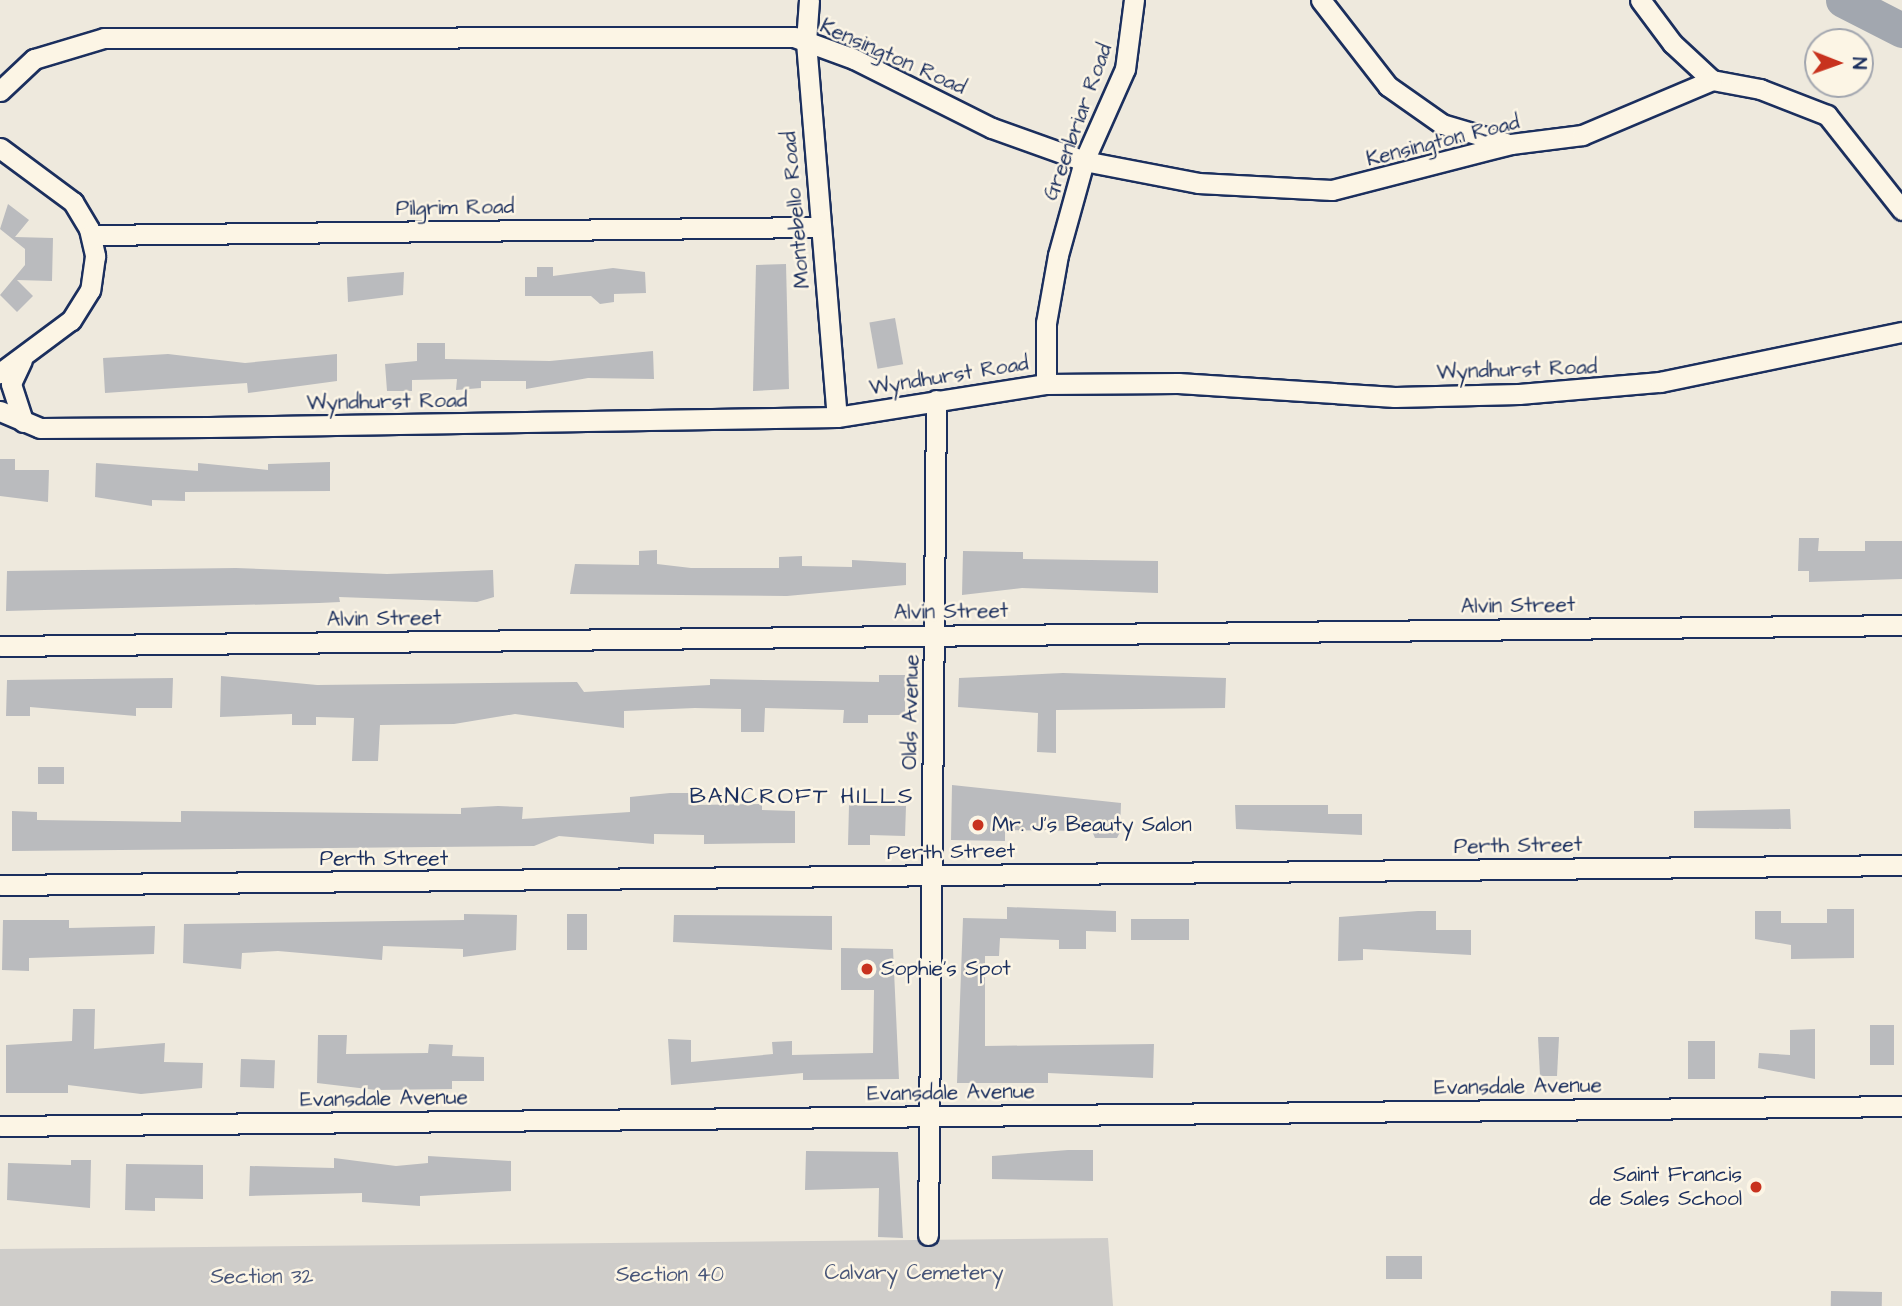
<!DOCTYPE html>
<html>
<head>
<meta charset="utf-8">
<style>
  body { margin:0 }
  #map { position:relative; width:1902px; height:1306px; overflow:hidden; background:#eee9dd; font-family:"Architects Daughter",sans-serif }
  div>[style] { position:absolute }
  .green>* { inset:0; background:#cfcdca }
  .river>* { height:35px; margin:-17.5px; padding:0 17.5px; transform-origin:17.5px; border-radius:17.5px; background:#a2a7af }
  .building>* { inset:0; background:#babbbe; transform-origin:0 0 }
  .roads { filter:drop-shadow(2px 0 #1b2f5e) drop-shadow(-2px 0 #1b2f5e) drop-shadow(0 2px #1b2f5e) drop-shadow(0 -2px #1b2f5e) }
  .minor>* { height:19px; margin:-9.5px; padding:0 9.5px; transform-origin:9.5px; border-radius:9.5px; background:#fcf5e5 }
  .dots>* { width:19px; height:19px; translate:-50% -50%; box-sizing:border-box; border:4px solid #fcf5e5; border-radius:50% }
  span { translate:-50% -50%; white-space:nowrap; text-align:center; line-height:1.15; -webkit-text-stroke:5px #fcf5e5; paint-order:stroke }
  .street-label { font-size:21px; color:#1b2f5e }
  .poi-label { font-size:21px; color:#1b2f5e }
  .left { translate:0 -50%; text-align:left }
  .right { translate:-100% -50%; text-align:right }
  .park-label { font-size:21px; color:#485679 }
  .neighbourhood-label { font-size:23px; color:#1b2f5e; letter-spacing:2px }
  .north { position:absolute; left:1804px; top:28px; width:70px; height:70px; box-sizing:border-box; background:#fcf5e5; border:2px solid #a2a6af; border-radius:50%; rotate:91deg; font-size:19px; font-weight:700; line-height:28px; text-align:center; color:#1b2f5e }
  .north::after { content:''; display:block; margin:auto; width:24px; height:32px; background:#c8321e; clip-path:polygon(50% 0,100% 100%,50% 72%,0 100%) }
</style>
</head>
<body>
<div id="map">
  <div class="green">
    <i style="clip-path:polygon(1108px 1238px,1113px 1306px,0 1306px,0 1249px)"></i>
  </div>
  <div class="river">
    <i style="left:1843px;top:0;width:66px;rotate:27deg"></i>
  </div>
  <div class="building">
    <i style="clip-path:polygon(8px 204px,29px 220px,15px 237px,53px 238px,52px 281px,17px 280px,33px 296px,17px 312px,0 295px,25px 265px,25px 249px,0 229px)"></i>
    <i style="clip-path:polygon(786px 264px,789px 389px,753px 391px,756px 265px)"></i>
    <i style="clip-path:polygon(537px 267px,553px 267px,553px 276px,613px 268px,645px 272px,646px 293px,614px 294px,614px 302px,600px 304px,591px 296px,525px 296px,525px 277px,537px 277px)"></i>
    <i style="clip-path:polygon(404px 272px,403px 295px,348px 302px,347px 277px)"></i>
    <i style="left:895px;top:318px;width:47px;height:26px;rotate:80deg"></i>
    <i style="clip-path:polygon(417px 343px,445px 343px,445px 359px,550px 361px,653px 351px,654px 379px,588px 378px,526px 389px,526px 381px,481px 381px,481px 388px,456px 390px,457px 379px,412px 380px,412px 391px,387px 391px,385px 364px,417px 361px)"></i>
    <i style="clip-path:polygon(168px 354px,245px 363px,337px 354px,337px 381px,248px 393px,247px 383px,105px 393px,103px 358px)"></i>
    <i style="clip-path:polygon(0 459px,15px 459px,15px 470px,49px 470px,48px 502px,0 496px)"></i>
    <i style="clip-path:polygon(330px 462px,330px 491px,185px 492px,185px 501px,152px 500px,152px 506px,95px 497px,96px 463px,198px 471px,198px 463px,268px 470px,268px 464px)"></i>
    <i style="clip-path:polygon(1799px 538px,1819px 538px,1818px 551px,1865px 551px,1865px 541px,1902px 541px,1902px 579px,1809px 582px,1809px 571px,1798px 571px)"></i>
    <i style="clip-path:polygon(657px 550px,657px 564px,691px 568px,779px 568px,779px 557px,802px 556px,802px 566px,852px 567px,852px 560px,906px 563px,906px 585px,787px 596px,570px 594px,575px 564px,639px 565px,639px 551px)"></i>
    <i style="clip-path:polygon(963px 551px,1023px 552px,1023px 559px,1158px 561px,1158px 593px,1022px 588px,962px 595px)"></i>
    <i style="clip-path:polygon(236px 568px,387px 574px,493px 570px,494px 597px,477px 602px,339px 597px,340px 602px,319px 603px,6px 611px,7px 571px)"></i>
    <i style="clip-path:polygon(1063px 673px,1226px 678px,1225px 708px,1056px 710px,1056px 753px,1037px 752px,1038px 713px,958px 707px,959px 678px)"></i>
    <i style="clip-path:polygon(879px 675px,905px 675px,905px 715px,868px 715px,868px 723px,843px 723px,844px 710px,765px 708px,764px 732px,741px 732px,741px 709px,695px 708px,624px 711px,624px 728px,515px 714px,454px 724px,380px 725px,378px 761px,352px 761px,354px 718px,316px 717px,316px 725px,292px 725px,292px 714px,220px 717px,221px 676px,317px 685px,577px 682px,584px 692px,710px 685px,710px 679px,879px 682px)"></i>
    <i style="clip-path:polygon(173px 678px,172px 708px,136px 708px,136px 716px,30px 707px,30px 716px,6px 716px,7px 680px)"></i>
    <i style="left:38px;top:767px;width:26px;height:17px"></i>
    <i style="clip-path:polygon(952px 785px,1121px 803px,1120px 832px,1117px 838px,1095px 838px,1092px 831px,1005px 830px,1005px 841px,951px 840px)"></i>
    <i style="clip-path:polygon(670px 793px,692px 793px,692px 805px,762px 804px,762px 810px,795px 811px,795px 843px,704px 844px,704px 835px,654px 834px,654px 844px,559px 836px,534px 846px,12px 851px,12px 811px,37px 812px,37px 820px,181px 822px,181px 811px,461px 814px,461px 808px,498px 806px,523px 807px,522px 819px,630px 812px,630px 797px)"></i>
    <i style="clip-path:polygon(849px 805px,906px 806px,905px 836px,870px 835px,870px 845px,848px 845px)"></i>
    <i style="clip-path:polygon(1235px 805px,1328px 805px,1328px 814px,1362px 814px,1362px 835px,1236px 829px)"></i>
    <i style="clip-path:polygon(1790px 809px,1791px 829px,1694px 828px,1694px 811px)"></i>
    <i style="clip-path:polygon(1007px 907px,1116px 911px,1116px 932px,1086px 931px,1086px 949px,1059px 949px,1059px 940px,1000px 938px,999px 956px,985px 956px,985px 1046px,1154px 1044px,1153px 1078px,1048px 1073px,1048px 1083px,957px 1083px,963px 918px,1007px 919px)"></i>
    <i style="clip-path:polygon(1827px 909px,1854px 909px,1854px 958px,1791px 959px,1791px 945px,1755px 939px,1755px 911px,1781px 911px,1781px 923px,1827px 923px)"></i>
    <i style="clip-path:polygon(1418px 911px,1436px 911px,1436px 930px,1471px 930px,1471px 955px,1363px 949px,1363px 960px,1338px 961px,1339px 917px)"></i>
    <i style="clip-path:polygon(464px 914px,517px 915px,516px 950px,463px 957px,463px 949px,383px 946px,382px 960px,278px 951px,242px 953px,241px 969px,183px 963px,184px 924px,464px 920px)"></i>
    <i style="left:567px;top:914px;width:20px;height:36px"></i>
    <i style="clip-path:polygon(674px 915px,832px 916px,832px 950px,673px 942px)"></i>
    <i style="left:1131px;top:919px;width:58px;height:21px"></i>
    <i style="clip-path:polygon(3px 920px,69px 920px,69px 928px,155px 926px,154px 954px,29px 958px,29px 971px,2px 970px)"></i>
    <i style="clip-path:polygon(841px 948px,893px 949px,899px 1079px,803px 1080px,803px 1073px,671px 1085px,668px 1039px,691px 1040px,691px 1062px,773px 1054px,772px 1042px,792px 1041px,792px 1055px,873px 1053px,874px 990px,841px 990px)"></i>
    <i style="clip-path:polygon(73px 1009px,95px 1009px,94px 1049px,165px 1043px,164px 1062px,203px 1063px,202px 1088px,141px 1094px,68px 1085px,68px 1093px,6px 1093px,6px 1045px,72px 1041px)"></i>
    <i style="left:1870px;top:1025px;width:24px;height:40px"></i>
    <i style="clip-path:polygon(1815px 1029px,1815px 1079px,1758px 1068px,1759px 1053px,1790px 1055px,1790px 1030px)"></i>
    <i style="clip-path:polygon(318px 1035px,347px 1035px,346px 1054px,428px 1053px,429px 1044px,453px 1045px,452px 1056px,484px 1057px,484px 1081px,452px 1081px,452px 1089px,376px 1090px,317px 1083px)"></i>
    <i style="clip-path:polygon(1538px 1037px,1559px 1037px,1557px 1076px,1540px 1076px)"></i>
    <i style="left:1688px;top:1041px;width:27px;height:38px"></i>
    <i style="left:241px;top:1059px;width:34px;height:28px;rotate:2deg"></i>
    <i style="clip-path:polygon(1068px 1150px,1093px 1150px,1093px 1181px,992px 1179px,992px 1156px)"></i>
    <i style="clip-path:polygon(806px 1151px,898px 1152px,903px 1238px,878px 1237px,879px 1188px,805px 1190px)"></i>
    <i style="clip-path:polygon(428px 1156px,511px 1161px,511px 1191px,420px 1196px,420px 1206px,362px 1202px,362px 1193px,249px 1196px,250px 1166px,334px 1168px,334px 1158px,396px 1166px,428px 1163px)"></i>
    <i style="clip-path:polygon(71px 1160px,91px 1160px,90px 1208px,7px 1200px,8px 1163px,71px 1165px)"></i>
    <i style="clip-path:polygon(126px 1164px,203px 1165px,203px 1199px,155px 1198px,155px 1211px,125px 1210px)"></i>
    <i style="left:1386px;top:1256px;width:36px;height:23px"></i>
    <i style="left:1831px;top:1291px;width:51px;height:15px;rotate:1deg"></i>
  </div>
  <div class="roads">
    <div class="minor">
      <i style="left:809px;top:0;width:42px;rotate:94.1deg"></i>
      <i style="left:806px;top:42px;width:376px;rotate:85.3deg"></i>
      <i style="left:1321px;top:0;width:109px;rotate:52.1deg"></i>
      <i style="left:1388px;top:86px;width:66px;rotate:35.1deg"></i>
      <i style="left:1442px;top:124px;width:67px;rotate:16.5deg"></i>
      <i style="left:1640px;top:0;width:54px;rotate:53.3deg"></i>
      <i style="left:1672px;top:43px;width:54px;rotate:42.8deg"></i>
      <i style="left:1712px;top:80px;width:49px;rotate:10.6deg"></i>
      <i style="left:1760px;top:89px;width:72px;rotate:21.2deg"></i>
      <i style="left:1827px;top:115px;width:121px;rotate:51.7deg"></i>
      <i style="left:0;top:91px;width:47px;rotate:-43.3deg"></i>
      <i style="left:34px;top:59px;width:73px;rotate:-16.7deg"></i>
      <i style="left:104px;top:38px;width:690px;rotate:-0.08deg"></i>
      <i style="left:794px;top:37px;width:64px;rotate:20.1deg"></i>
      <i style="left:854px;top:59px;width:154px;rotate:26.6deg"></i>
      <i style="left:992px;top:128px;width:98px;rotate:19.7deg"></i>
      <i style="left:1084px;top:161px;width:116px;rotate:10.9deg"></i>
      <i style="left:1198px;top:183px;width:134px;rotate:3deg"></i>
      <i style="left:1332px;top:190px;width:185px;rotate:-14.4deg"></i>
      <i style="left:1511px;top:144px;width:72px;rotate:-7.2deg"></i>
      <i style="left:1582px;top:135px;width:141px;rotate:-22.9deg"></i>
      <i style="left:0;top:148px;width:91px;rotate:36.5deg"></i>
      <i style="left:73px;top:202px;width:31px;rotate:59deg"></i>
      <i style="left:89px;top:229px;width:28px;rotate:77deg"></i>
      <i style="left:95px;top:256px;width:34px;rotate:98deg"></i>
      <i style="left:90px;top:290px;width:36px;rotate:122deg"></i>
      <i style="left:71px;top:320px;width:89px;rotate:143.3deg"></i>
      <i style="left:91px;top:235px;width:728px;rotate:-0.63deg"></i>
      <i style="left:22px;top:360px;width:26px;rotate:115deg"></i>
      <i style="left:11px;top:384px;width:40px;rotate:72deg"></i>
      <i style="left:1046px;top:384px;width:61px;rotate:-90deg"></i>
      <i style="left:1046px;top:323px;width:69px;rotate:-80deg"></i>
      <i style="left:1058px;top:255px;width:98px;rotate:-74.5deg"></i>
      <i style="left:1084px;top:161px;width:101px;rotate:-66deg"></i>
      <i style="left:1125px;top:69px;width:70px;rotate:-82.6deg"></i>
      <i style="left:0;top:411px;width:43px;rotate:23deg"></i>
      <i style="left:40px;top:428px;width:169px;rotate:-0.3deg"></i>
      <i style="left:209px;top:427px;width:628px;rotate:-0.91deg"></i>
      <i style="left:837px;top:417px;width:212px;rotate:-9deg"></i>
      <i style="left:1046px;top:384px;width:132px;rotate:-0.4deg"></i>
      <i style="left:1178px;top:383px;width:217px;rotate:3.7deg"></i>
      <i style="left:1395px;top:397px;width:124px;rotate:-1.4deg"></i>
      <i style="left:1519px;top:394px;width:142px;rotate:-4.9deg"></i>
      <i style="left:1660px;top:382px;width:247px;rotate:-11.7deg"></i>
      <i style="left:0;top:646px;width:1902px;rotate:-0.63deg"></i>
      <i style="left:0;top:885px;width:1902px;rotate:-0.6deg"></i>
      <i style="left:0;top:1126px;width:1902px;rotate:-0.6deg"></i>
      <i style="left:928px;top:1235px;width:835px;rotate:-89.45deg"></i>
    </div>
  </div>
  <div class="dots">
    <i style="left:978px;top:825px;background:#c8321e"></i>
    <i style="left:867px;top:969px;background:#c8321e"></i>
    <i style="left:1756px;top:1187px;background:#c8321e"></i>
  </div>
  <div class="street-label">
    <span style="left:893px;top:57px;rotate:24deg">Kensington Road</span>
    <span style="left:1078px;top:122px;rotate:-70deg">Greenbriar Road</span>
    <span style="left:1443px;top:141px;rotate:-14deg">Kensington Road</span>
    <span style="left:455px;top:208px;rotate:-1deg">Pilgrim Road</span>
    <span style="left:796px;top:210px;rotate:-95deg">Montebello Road</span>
    <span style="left:1517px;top:370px;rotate:-2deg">Wyndhurst Road</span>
    <span style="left:949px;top:376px;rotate:-9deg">Wyndhurst Road</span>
    <span style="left:387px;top:402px;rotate:-1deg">Wyndhurst Road</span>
    <span style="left:1518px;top:606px;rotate:-1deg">Alvin Street</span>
    <span style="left:951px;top:612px;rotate:-1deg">Alvin Street</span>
    <span style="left:384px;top:619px;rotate:-1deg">Alvin Street</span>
    <span style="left:911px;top:712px;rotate:-89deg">Olds Avenue</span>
    <span style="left:1518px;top:846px;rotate:-1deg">Perth Street</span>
    <span style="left:951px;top:852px;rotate:-1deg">Perth Street</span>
    <span style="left:384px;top:859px">Perth Street</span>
    <span style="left:1518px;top:1087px;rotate:-1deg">Evansdale Avenue</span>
    <span style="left:951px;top:1093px;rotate:-1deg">Evansdale Avenue</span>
    <span style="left:384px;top:1099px;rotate:-1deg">Evansdale Avenue</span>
  </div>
  <div class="poi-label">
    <span class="left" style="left:992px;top:825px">Mr. J's Beauty Salon</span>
    <span class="left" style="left:881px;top:969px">Sophie's Spot</span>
    <span class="right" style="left:1742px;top:1187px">Saint Francis<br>de Sales School</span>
  </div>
  <div class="park-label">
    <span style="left:914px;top:1273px">Calvary Cemetery</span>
    <span style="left:670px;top:1275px">Section 40</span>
    <span style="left:262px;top:1277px">Section 32</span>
  </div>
  <div class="neighbourhood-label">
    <span style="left:802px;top:796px">BANCROFT HILLS</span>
  </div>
  <div class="north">N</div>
</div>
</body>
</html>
